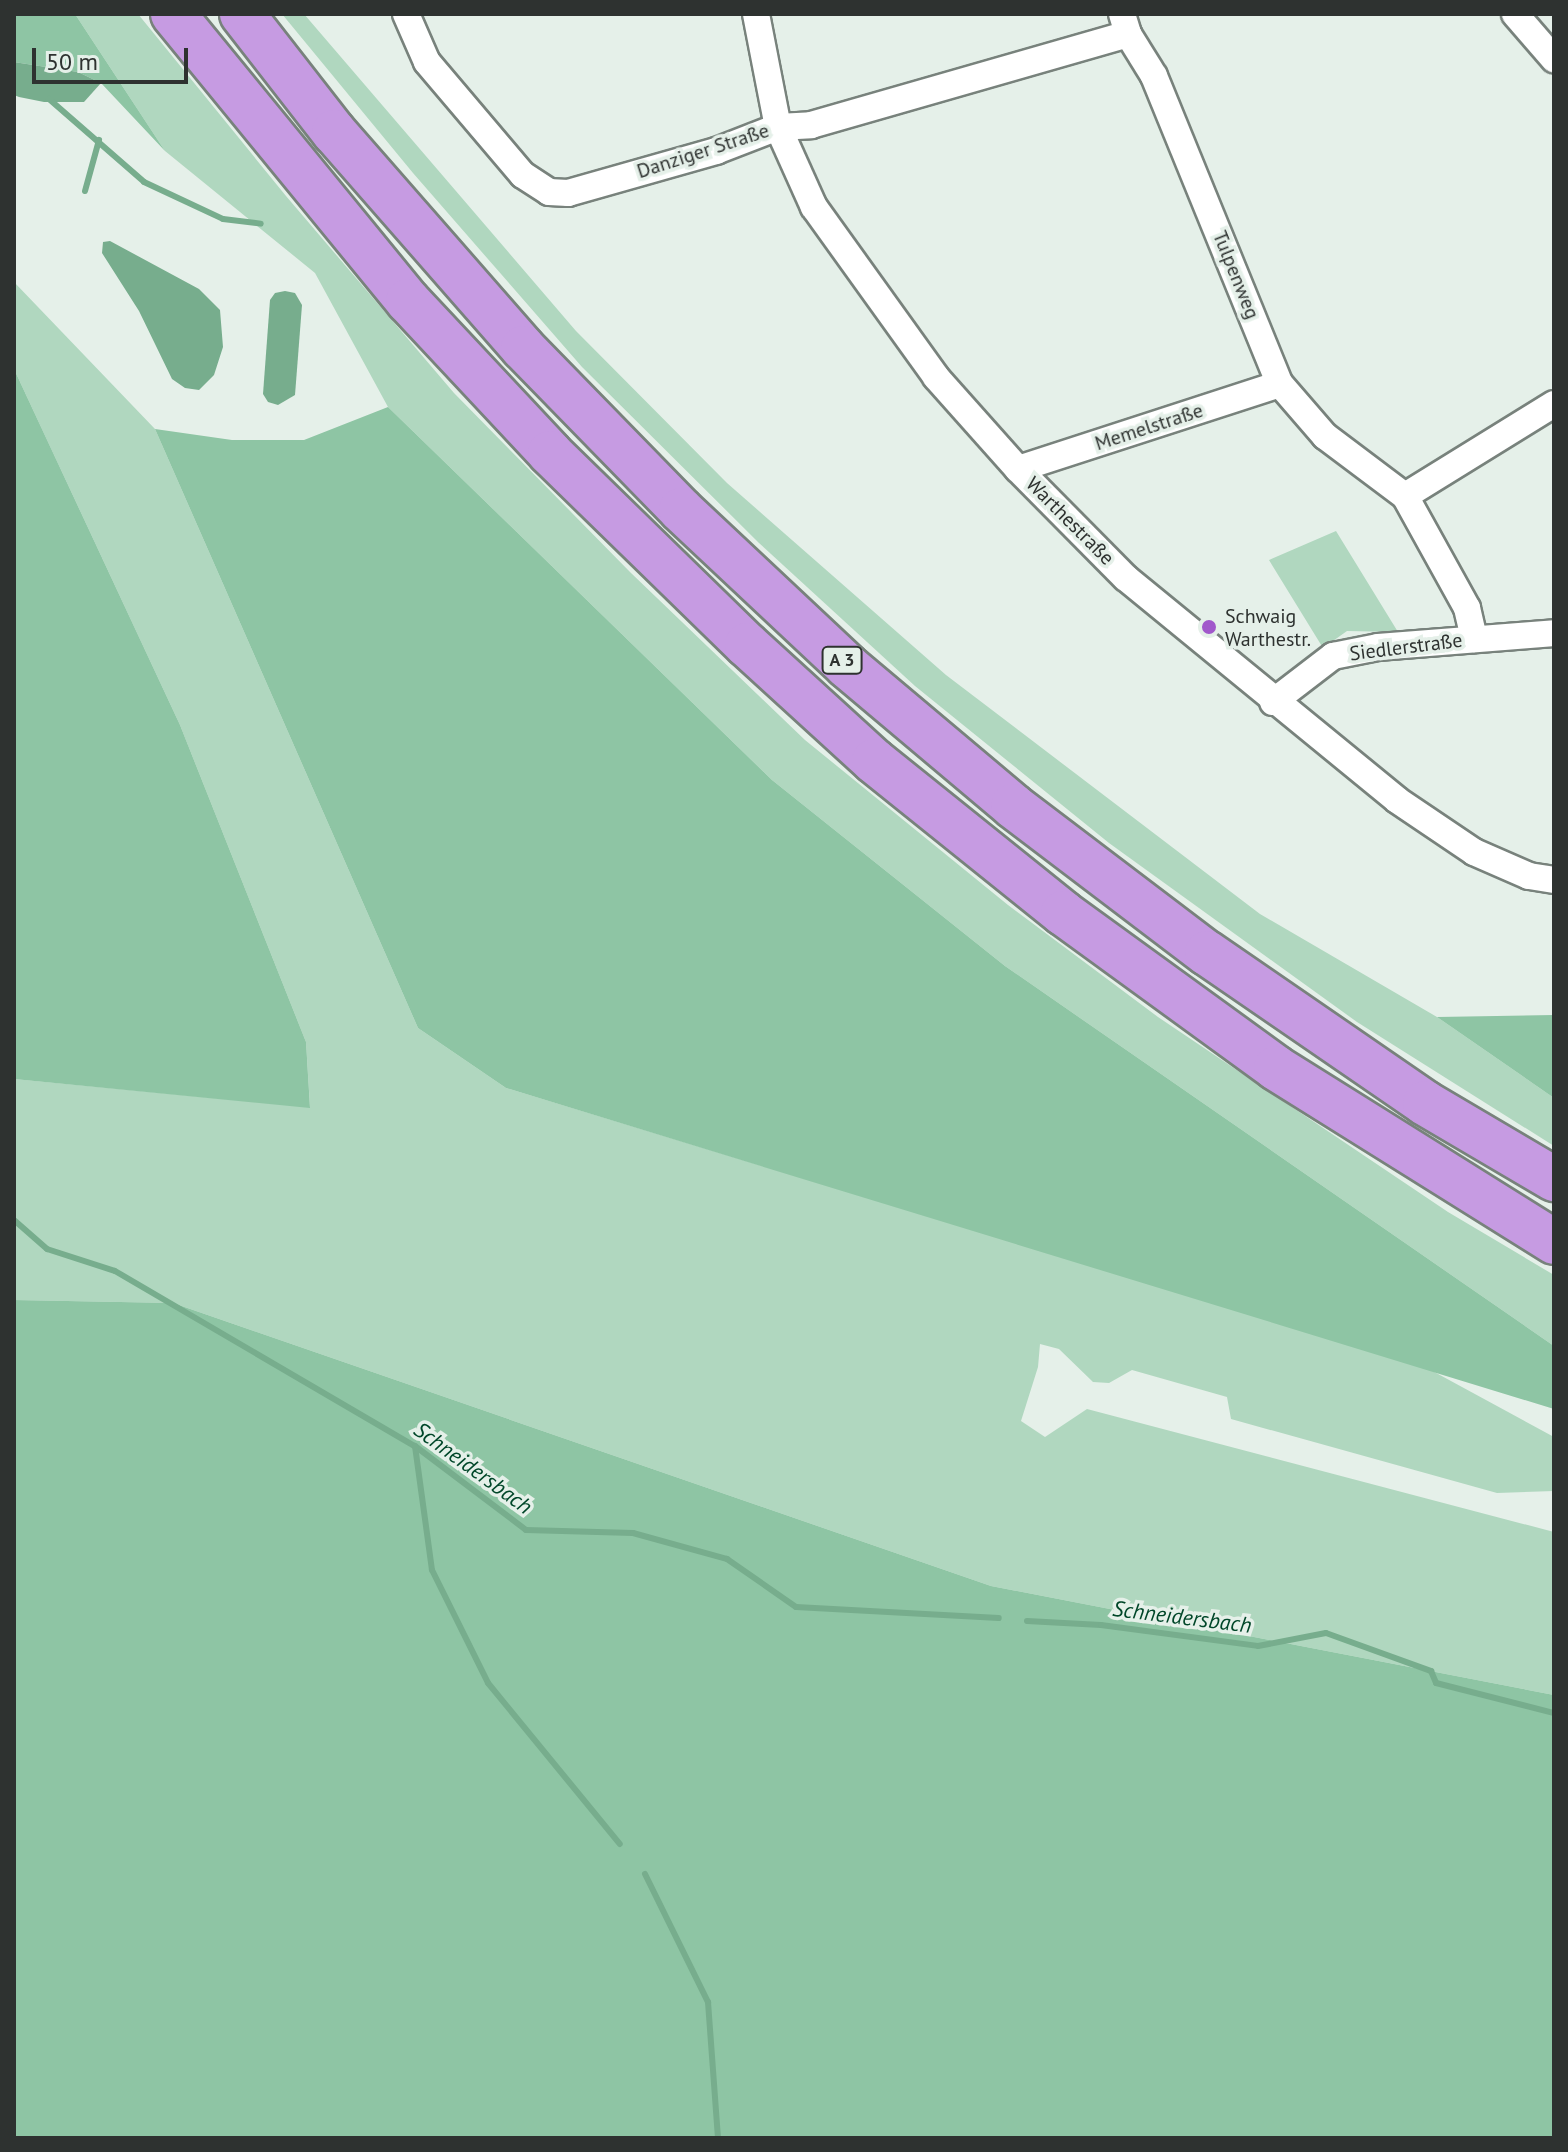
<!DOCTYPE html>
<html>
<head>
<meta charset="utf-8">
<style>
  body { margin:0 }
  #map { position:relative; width:1568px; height:2152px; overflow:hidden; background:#e5f0e9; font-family:"PT Sans",sans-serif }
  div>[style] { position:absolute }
  .green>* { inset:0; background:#b0d7bf }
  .forest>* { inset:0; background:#8ec5a4 }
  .water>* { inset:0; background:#77ad8d }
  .stream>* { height:6px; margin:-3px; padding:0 3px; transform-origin:3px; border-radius:3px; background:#77ad8d }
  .roads { filter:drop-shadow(2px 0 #78827c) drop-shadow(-2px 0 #78827c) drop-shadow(0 2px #78827c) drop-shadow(0 -2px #78827c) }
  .street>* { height:26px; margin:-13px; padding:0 13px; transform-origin:13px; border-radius:13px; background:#fff }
  .highway>* { height:44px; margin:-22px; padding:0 22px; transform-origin:22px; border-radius:22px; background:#c69be2 }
  .dots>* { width:22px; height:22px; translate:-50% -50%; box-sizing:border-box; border:4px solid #e5f0e9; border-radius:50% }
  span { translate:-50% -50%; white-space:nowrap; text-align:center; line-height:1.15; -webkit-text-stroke:7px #e5f0e9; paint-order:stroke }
  .shield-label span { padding:2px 6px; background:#e5f0e9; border:2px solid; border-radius:6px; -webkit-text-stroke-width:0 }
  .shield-label { font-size:18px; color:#2e3230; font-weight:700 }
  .street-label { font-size:20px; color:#2e3230 }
  .poi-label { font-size:20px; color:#2e3230 }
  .left { translate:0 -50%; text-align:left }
  .water-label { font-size:22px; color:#004729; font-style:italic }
  .frame { position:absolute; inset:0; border:16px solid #2e3230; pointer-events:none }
  .scale { position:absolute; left:32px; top:48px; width:156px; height:36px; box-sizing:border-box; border:4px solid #2e3230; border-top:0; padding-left:10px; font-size:24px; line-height:28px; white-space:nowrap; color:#2e3230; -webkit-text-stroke:6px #e5f0e9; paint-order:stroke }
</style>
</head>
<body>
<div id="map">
  <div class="green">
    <i style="clip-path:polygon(75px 14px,138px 14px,286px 196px,454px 393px,631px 573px,805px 740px,1008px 905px,1158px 1017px,1448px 1212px,1554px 1275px,1554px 1346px,1005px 966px,772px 780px,388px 407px,315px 273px,165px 151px)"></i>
    <i style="clip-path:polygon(282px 14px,304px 14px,576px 331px,727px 483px,946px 675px,1260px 914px,1437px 1017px,1554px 1098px,1554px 1146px,1357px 1022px,1109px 843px,915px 686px,759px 543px,582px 367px,413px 173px)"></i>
    <i style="clip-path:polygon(14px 282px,155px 429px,418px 1028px,506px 1088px,1427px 1368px,1554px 1437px,1554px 1491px,1497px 1493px,1231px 1419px,1227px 1397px,1132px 1370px,1109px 1383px,1093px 1382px,1059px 1349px,1040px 1344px,1038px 1367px,1021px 1421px,1045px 1437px,1087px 1409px,1554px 1532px,1554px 1695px,991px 1586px,173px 1303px,14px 1300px,14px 1079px,310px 1107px,306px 1042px,180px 725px,14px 369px)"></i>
    <i style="clip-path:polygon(1336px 531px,1398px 632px,1347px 631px,1323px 648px,1269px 560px)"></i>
  </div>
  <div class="forest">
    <i style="clip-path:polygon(14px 14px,75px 14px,165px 151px,101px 83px,78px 72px,14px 62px)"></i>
    <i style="clip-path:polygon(14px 369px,180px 725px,306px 1042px,310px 1108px,14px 1079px)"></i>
    <i style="clip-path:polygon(388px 407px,772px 780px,1005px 966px,1554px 1346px,1554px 1409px,506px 1088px,418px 1028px,155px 429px,232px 440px,304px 440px)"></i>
    <i style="clip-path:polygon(1554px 1015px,1554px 1098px,1437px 1017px)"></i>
    <i style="clip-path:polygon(14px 1300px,173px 1303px,991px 1586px,1554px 1695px,1554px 2138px,14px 2138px)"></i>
  </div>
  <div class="water">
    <i style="clip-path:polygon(14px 62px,78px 72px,101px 83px,84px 102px,44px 102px,19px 97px,14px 95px)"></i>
    <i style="clip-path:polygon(110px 241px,199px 289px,220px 310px,223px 347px,214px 375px,199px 390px,185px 388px,172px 379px,139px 311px,102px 253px,103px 242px)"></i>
    <i style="clip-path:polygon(285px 291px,295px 293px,302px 305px,295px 395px,278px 405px,268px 402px,263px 394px,270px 300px,275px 293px)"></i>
  </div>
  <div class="stream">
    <i style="left:49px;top:99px;width:126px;rotate:41.1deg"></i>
    <i style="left:144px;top:182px;width:87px;rotate:25.1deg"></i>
    <i style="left:223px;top:219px;width:38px;rotate:7deg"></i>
    <i style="left:85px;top:191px;width:53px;rotate:-74.6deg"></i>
    <i style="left:14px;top:1220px;width:44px;rotate:41.3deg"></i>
    <i style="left:47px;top:1249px;width:71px;rotate:17.9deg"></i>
    <i style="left:115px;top:1271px;width:347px;rotate:30.3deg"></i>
    <i style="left:415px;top:1446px;width:139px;rotate:37.1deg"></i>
    <i style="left:526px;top:1530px;width:107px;rotate:1.6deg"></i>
    <i style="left:633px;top:1533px;width:98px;rotate:15.5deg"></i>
    <i style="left:727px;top:1559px;width:84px;rotate:34.8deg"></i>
    <i style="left:796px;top:1607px;width:203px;rotate:3.1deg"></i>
    <i style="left:415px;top:1446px;width:125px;rotate:82.2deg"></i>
    <i style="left:432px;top:1570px;width:126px;rotate:63.6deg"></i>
    <i style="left:488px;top:1683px;width:208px;rotate:50.7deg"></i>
    <i style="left:1027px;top:1621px;width:74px;rotate:3.1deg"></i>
    <i style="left:1101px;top:1625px;width:158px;rotate:7.6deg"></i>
    <i style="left:1258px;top:1646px;width:69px;rotate:-10.8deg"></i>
    <i style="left:1326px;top:1633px;width:112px;rotate:19.9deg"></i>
    <i style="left:1431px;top:1671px;width:13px;rotate:67deg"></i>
    <i style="left:1436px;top:1683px;width:122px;rotate:14.3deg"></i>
    <i style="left:645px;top:1874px;width:143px;rotate:63.8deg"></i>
    <i style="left:708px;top:2002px;width:136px;rotate:85.8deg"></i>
  </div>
  <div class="roads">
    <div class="street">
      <i style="left:406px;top:14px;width:52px;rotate:66.4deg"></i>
      <i style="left:427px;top:62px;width:148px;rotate:49.7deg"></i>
      <i style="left:523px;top:175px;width:31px;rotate:33deg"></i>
      <i style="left:549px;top:192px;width:19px;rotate:3deg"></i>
      <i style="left:568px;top:193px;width:154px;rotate:-15.8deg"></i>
      <i style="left:716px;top:151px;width:66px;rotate:-21.2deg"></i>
      <i style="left:778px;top:127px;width:33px;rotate:-3deg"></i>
      <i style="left:811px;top:125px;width:330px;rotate:-16deg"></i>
      <i style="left:756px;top:14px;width:115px;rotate:79deg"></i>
      <i style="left:778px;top:127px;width:88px;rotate:65.8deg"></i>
      <i style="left:814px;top:207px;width:209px;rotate:54.3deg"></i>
      <i style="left:936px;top:377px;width:123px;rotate:48.3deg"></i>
      <i style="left:1018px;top:469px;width:153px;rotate:45.3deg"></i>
      <i style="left:1126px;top:578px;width:350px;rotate:39.3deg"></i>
      <i style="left:1397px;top:800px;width:93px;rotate:34deg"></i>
      <i style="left:1474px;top:852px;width:60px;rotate:23.6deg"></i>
      <i style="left:1529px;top:876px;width:25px;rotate:9deg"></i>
      <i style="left:1122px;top:14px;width:21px;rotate:73deg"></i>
      <i style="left:1128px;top:34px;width:49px;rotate:58.2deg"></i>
      <i style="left:1154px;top:76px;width:333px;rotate:67.8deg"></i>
      <i style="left:1280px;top:384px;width:69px;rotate:49.1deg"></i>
      <i style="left:1325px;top:436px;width:100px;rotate:36.9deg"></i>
      <i style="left:1405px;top:496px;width:128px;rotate:61deg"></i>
      <i style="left:1467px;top:608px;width:32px;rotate:77deg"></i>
      <i style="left:1515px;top:14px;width:60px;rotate:49.1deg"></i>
      <i style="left:1018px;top:469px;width:275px;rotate:-18deg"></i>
      <i style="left:1405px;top:496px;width:175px;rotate:-31.7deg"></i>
      <i style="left:1273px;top:702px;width:76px;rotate:-37.5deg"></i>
      <i style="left:1333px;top:656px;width:46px;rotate:-11.3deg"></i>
      <i style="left:1378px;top:647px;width:177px;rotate:-4.5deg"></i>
    </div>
    <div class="highway">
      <i style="left:173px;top:14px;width:371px;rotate:50.7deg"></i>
      <i style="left:408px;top:301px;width:208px;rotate:46.9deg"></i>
      <i style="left:550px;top:453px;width:275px;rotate:44.3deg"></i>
      <i style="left:747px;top:645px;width:172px;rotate:42.4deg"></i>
      <i style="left:874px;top:761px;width:243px;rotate:38.8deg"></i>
      <i style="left:1063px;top:913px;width:263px;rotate:36deg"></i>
      <i style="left:1276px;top:1068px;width:328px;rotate:32deg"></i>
      <i style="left:242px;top:14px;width:150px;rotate:52.1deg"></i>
      <i style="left:334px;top:132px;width:287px;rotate:48.8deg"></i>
      <i style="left:523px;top:348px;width:226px;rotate:45.7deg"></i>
      <i style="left:681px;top:510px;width:228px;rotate:43.2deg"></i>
      <i style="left:847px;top:666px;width:217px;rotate:40.1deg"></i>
      <i style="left:1013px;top:806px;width:243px;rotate:37.2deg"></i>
      <i style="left:1207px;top:953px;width:265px;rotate:34.5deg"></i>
      <i style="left:1425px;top:1103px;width:150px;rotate:30.5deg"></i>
    </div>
  </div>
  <div class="dots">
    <i style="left:1209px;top:627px;background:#a158cb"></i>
  </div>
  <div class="shield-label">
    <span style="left:842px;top:660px">A 3</span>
  </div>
  <div class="street-label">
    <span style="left:703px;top:151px;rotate:-18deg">Danziger Straße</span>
    <span style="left:1236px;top:275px;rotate:68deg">Tulpenweg</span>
    <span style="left:1149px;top:427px;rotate:-18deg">Memelstraße</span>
    <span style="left:1070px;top:521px;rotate:45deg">Warthestraße</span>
    <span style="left:1406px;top:647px;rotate:-7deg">Siedlerstraße</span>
  </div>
  <div class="poi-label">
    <span class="left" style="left:1225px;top:628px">Schwaig<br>Warthestr.</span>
  </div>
  <div class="water-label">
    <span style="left:473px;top:1468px;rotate:36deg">Schneidersbach</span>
    <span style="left:1182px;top:1617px;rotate:7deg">Schneidersbach</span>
  </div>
  <div class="frame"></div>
  <div class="scale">50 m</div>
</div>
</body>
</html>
